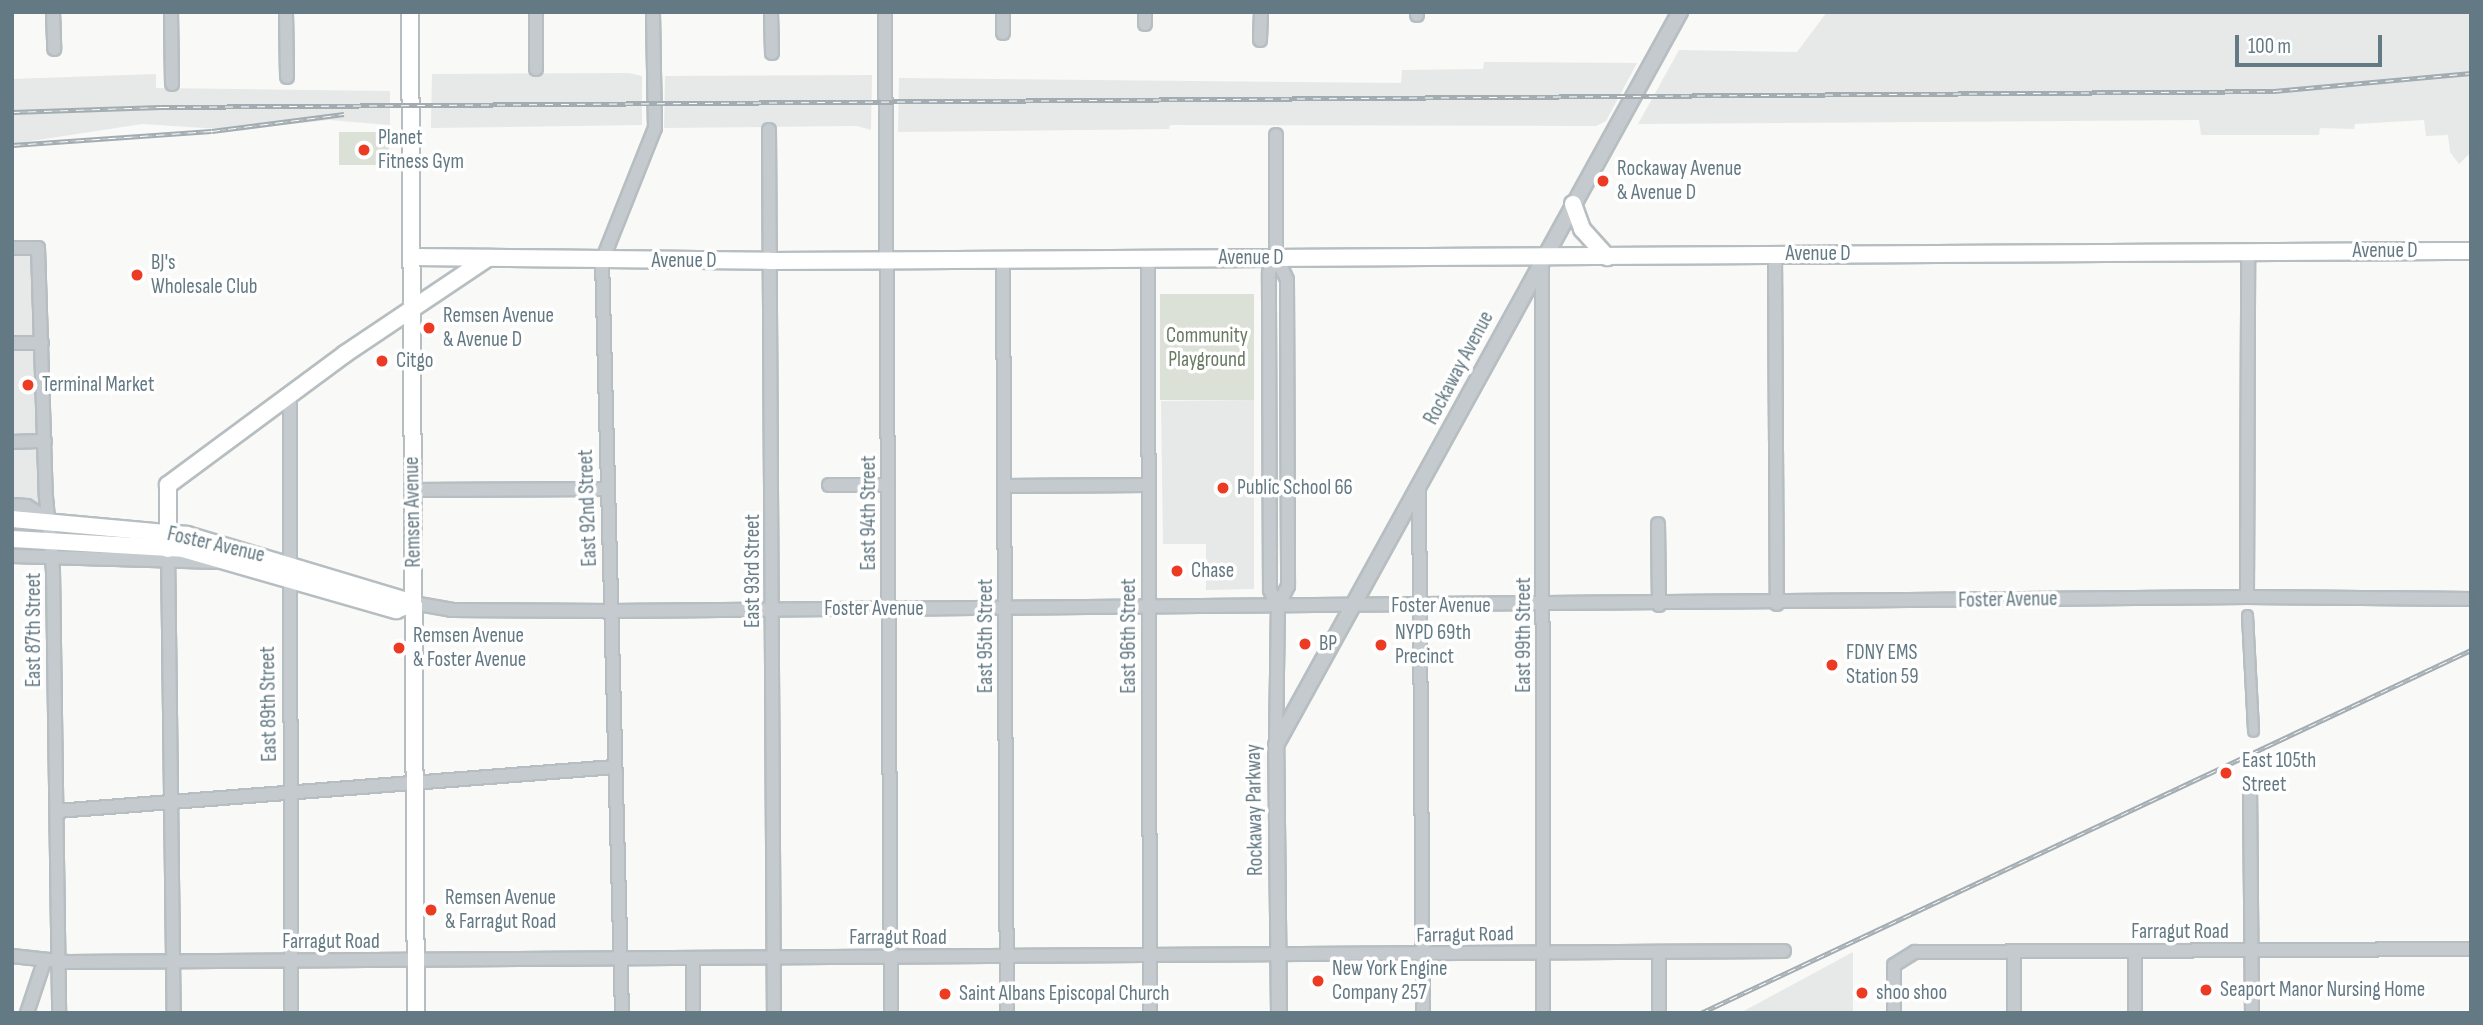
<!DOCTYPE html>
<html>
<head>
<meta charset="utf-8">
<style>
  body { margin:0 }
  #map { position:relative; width:2483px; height:1025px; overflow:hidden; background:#f9f9f7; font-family:"Sofia Sans Condensed",sans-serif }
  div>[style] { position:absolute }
  .built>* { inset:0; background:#e7e9e8 }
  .green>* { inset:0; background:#dce1d7; transform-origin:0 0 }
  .roads { filter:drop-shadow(2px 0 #b7bec1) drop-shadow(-2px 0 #b7bec1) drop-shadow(0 2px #b7bec1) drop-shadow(0 -2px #b7bec1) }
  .pedestrian>* { height:9px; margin:-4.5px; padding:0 4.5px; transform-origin:4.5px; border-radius:4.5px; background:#c4cacd }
  .minor>* { height:12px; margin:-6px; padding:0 6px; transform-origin:6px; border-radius:6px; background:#c4cacd }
  .tertiary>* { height:14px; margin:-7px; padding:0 7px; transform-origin:7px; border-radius:7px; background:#c4cacd }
  .secondary>* { height:16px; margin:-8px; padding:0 8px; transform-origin:8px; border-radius:8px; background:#fff }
  .rail>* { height:5px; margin-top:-2.5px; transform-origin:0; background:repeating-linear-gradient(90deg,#fff 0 8px,#a3acb1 0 16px); box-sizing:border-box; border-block:2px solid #a3acb1 }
  .dots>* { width:19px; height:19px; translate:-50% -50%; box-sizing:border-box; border:4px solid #fff; border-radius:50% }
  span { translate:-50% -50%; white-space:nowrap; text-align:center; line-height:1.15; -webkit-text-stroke:7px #fff; paint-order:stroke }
  .poi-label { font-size:21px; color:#637983 }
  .left { translate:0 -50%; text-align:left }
  .street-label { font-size:21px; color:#637983 }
  .park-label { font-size:21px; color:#697a62 }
  .frame { position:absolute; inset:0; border:14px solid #637983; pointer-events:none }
  .scale { position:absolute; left:2235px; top:35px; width:147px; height:32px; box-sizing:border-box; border:4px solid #637983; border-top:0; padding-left:9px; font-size:21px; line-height:24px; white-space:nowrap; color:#637983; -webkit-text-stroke:5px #fff; paint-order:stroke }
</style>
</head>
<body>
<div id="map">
  <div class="built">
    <i style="clip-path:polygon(1827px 12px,2471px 12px,2471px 152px,2459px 164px,2450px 152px,2448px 135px,2426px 136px,2424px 120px,2355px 124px,2354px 129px,2320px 128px,2319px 135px,2201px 135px,2199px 120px,1638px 124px,1679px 50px,1797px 52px)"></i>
    <i style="clip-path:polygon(1484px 62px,1637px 63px,1606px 121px,1596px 126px,1170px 125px,1169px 129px,898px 132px,899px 78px,1401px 83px,1402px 70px,1483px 69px)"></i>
    <i style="clip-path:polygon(629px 73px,642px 76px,642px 125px,431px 128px,432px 74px)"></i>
    <i style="clip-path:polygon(156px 74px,156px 88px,390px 91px,390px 125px,329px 120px,236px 130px,142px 124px,12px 144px,12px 79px)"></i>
    <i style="clip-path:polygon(872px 75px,871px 130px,857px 126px,664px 128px,665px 76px)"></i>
    <i style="clip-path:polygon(12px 248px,38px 248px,51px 539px,12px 539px)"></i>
    <i style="clip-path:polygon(1254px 400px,1254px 589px,1206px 590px,1206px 544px,1163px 544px,1161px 401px)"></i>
    <i style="clip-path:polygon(1853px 952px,1853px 1011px,1740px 1013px)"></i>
  </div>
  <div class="green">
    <i style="left:389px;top:132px;width:33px;height:50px;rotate:90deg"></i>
    <i style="left:1254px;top:294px;width:106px;height:94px;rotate:90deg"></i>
  </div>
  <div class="roads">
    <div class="pedestrian">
      <i style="left:2247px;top:615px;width:116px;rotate:87deg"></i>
    </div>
    <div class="minor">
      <i style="left:53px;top:12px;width:37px;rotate:88deg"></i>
      <i style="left:171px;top:12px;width:72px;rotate:89.2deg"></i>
      <i style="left:286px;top:12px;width:65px;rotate:89.1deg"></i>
      <i style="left:536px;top:12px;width:57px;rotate:90deg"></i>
      <i style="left:771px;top:12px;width:41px;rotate:88.6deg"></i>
      <i style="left:885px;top:12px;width:1001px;rotate:89.66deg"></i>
      <i style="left:1003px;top:12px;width:21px;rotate:90deg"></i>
      <i style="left:1145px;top:12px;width:12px;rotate:90deg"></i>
      <i style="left:1417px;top:15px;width:3px;rotate:-90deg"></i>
      <i style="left:1260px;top:40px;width:28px;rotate:-88deg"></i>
      <i style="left:769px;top:130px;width:883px;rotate:89.68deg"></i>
      <i style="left:12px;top:248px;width:26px"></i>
      <i style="left:38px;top:248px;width:249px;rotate:88.2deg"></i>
      <i style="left:46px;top:497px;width:74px;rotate:84.6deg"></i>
      <i style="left:53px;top:571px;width:442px;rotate:89.2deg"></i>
      <i style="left:1775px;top:255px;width:349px;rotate:89.7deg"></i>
      <i style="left:1276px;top:257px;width:25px;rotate:64deg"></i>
      <i style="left:1287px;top:280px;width:306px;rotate:89.8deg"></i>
      <i style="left:1288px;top:586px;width:22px;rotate:117deg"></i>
      <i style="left:1148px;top:258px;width:755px;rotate:89.85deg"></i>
      <i style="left:1003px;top:259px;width:754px;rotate:89.7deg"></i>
      <i style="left:1542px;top:261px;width:752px;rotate:89.92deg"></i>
      <i style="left:12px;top:343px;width:30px"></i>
      <i style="left:290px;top:395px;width:618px;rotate:89.91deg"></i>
      <i style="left:12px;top:442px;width:33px;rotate:-2deg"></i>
      <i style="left:829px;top:485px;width:59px"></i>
      <i style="left:1004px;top:486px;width:143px;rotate:-0.4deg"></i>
      <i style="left:1419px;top:487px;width:526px;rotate:89.56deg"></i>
      <i style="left:413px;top:490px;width:194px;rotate:-0.3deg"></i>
      <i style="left:12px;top:505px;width:15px;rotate:4deg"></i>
      <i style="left:27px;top:506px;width:27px;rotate:33deg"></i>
      <i style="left:1658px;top:524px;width:81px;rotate:89.3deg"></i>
      <i style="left:168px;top:549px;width:464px;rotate:89.3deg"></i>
      <i style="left:12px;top:556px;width:206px;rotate:1.7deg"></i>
      <i style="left:2247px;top:597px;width:345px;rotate:-89.8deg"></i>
      <i style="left:413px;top:603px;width:39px;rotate:10deg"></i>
      <i style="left:451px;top:610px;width:159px;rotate:0.4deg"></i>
      <i style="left:610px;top:611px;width:1637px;rotate:-0.49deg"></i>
      <i style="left:2247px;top:597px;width:224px;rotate:0.5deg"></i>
      <i style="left:1276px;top:745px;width:139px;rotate:-89.2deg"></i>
      <i style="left:1278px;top:606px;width:18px;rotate:-117deg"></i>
      <i style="left:1270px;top:590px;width:318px;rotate:-90.2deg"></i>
      <i style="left:1269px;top:272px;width:17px;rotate:-65deg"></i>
      <i style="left:1276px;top:257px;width:122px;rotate:-90deg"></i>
      <i style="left:2250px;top:785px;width:228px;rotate:89.5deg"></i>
      <i style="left:57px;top:811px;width:560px;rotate:-4.51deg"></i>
      <i style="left:2135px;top:951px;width:62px;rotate:90deg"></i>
      <i style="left:1659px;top:952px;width:61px;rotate:90deg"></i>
      <i style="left:2014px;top:952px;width:61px;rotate:90deg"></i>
      <i style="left:12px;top:956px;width:56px;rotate:6.1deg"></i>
      <i style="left:68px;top:962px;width:1716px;rotate:-0.37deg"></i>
      <i style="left:693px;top:959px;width:54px;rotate:90deg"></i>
      <i style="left:27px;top:1013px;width:54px;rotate:-71.6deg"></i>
      <i style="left:622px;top:1013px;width:752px;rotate:-91.52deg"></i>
      <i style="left:602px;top:261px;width:143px;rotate:-68.3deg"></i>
      <i style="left:655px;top:128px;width:116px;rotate:-91deg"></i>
      <i style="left:1894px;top:1013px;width:48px;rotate:-90deg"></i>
      <i style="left:1894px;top:965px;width:25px;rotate:-32deg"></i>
      <i style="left:1915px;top:952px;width:556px;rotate:-0.31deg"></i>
    </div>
    <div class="tertiary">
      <i style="left:1279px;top:1013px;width:268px;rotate:-90.6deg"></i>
      <i style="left:1276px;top:745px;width:837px;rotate:-61.14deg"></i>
    </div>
    <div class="secondary">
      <i style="left:410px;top:12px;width:1001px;rotate:89.66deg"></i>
      <i style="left:1573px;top:204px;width:27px;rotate:70deg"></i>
      <i style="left:1582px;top:229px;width:38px;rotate:48deg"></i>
      <i style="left:414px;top:257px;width:356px;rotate:0.6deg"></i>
      <i style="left:770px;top:261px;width:1701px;rotate:-0.34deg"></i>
      <i style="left:12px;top:519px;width:176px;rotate:5.2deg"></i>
      <i style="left:187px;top:535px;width:236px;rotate:16.7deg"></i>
      <i style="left:12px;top:539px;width:171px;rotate:3.3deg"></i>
      <i style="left:183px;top:549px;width:222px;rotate:16deg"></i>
      <i style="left:396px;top:610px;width:18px;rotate:-22deg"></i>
      <i style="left:168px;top:549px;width:64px;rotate:-90deg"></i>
      <i style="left:168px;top:485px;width:220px;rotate:-36.5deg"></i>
      <i style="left:345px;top:354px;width:172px;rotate:-33.9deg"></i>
    </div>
  </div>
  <div class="rail">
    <i style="left:12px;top:112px;width:149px;rotate:-1.9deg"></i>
    <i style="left:161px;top:107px;width:2113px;rotate:-0.43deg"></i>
    <i style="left:2274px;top:91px;width:198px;rotate:-5.2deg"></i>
    <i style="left:12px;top:145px;width:200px;rotate:-4deg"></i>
    <i style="left:212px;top:131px;width:133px;rotate:-7.3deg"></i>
    <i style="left:1701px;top:1013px;width:851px;rotate:-25.24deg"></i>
  </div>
  <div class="dots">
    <i style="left:364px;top:150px;background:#ec3a23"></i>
    <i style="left:1603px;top:181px;background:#ec3a23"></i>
    <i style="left:137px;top:275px;background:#ec3a23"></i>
    <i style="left:429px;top:328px;background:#ec3a23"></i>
    <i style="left:382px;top:361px;background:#ec3a23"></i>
    <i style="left:28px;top:385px;background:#ec3a23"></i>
    <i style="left:1223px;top:488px;background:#ec3a23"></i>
    <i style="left:1177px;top:571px;background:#ec3a23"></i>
    <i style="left:1305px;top:644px;background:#ec3a23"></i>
    <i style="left:1381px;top:645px;background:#ec3a23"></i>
    <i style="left:399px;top:648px;background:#ec3a23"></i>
    <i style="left:1832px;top:665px;background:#ec3a23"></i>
    <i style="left:2226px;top:773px;background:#ec3a23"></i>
    <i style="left:431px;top:910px;background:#ec3a23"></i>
    <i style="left:1318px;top:981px;background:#ec3a23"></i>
    <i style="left:2206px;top:990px;background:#ec3a23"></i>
    <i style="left:1862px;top:993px;background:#ec3a23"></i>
    <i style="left:945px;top:994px;background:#ec3a23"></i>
  </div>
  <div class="poi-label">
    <span class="left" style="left:378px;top:150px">Planet<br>Fitness Gym</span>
    <span class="left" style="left:1617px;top:181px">Rockaway Avenue<br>&amp; Avenue D</span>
    <span class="left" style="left:151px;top:275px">BJ's<br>Wholesale Club</span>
    <span class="left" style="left:443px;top:328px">Remsen Avenue<br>&amp; Avenue D</span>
    <span class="left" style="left:396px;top:361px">Citgo</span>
    <span class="left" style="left:42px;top:385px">Terminal Market</span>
    <span class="left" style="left:1237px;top:488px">Public School 66</span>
    <span class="left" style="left:1191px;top:571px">Chase</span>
    <span class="left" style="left:1395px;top:645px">NYPD 69th<br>Precinct</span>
    <span class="left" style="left:413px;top:648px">Remsen Avenue<br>&amp; Foster Avenue</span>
    <span class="left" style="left:1319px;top:644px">BP</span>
    <span class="left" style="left:1846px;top:665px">FDNY EMS<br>Station 59</span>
    <span class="left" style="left:2242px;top:773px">East 105th<br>Street</span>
    <span class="left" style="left:445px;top:910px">Remsen Avenue<br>&amp; Farragut Road</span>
    <span class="left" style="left:1332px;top:981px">New York Engine<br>Company 257</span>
    <span class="left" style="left:2220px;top:990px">Seaport Manor Nursing Home</span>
    <span class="left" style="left:1876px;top:993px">shoo shoo</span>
    <span class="left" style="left:959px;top:994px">Saint Albans Episcopal Church</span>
  </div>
  <div class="street-label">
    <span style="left:2385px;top:251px">Avenue D</span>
    <span style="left:1818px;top:254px">Avenue D</span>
    <span style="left:1251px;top:258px">Avenue D</span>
    <span style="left:684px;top:261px">Avenue D</span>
    <span style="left:1459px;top:368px;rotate:-62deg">Rockaway Avenue</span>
    <span style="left:588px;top:508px;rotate:-92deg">East 92nd Street</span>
    <span style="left:413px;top:512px;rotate:-91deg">Remsen Avenue</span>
    <span style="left:869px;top:513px;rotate:-90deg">East 94th Street</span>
    <span style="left:216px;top:545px;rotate:13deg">Foster Avenue</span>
    <span style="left:753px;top:571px;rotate:-90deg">East 93rd Street</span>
    <span style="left:2008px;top:600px;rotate:-1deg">Foster Avenue</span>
    <span style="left:1441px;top:606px">Foster Avenue</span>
    <span style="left:874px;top:609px">Foster Avenue</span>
    <span style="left:34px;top:630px;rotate:-90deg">East 87th Street</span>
    <span style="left:1524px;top:635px;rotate:-90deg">East 99th Street</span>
    <span style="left:986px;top:636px;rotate:-90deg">East 95th Street</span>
    <span style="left:1129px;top:636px;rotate:-90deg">East 96th Street</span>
    <span style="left:269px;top:704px;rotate:-91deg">East 89th Street</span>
    <span style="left:1255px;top:810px;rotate:-91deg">Rockaway Parkway</span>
    <span style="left:2180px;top:932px">Farragut Road</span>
    <span style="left:1465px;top:935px;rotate:-1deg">Farragut Road</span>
    <span style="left:898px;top:938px">Farragut Road</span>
    <span style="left:331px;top:942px">Farragut Road</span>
  </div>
  <div class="park-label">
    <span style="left:1207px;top:348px">Community<br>Playground</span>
  </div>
  <div class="frame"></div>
  <div class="scale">100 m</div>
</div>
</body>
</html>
